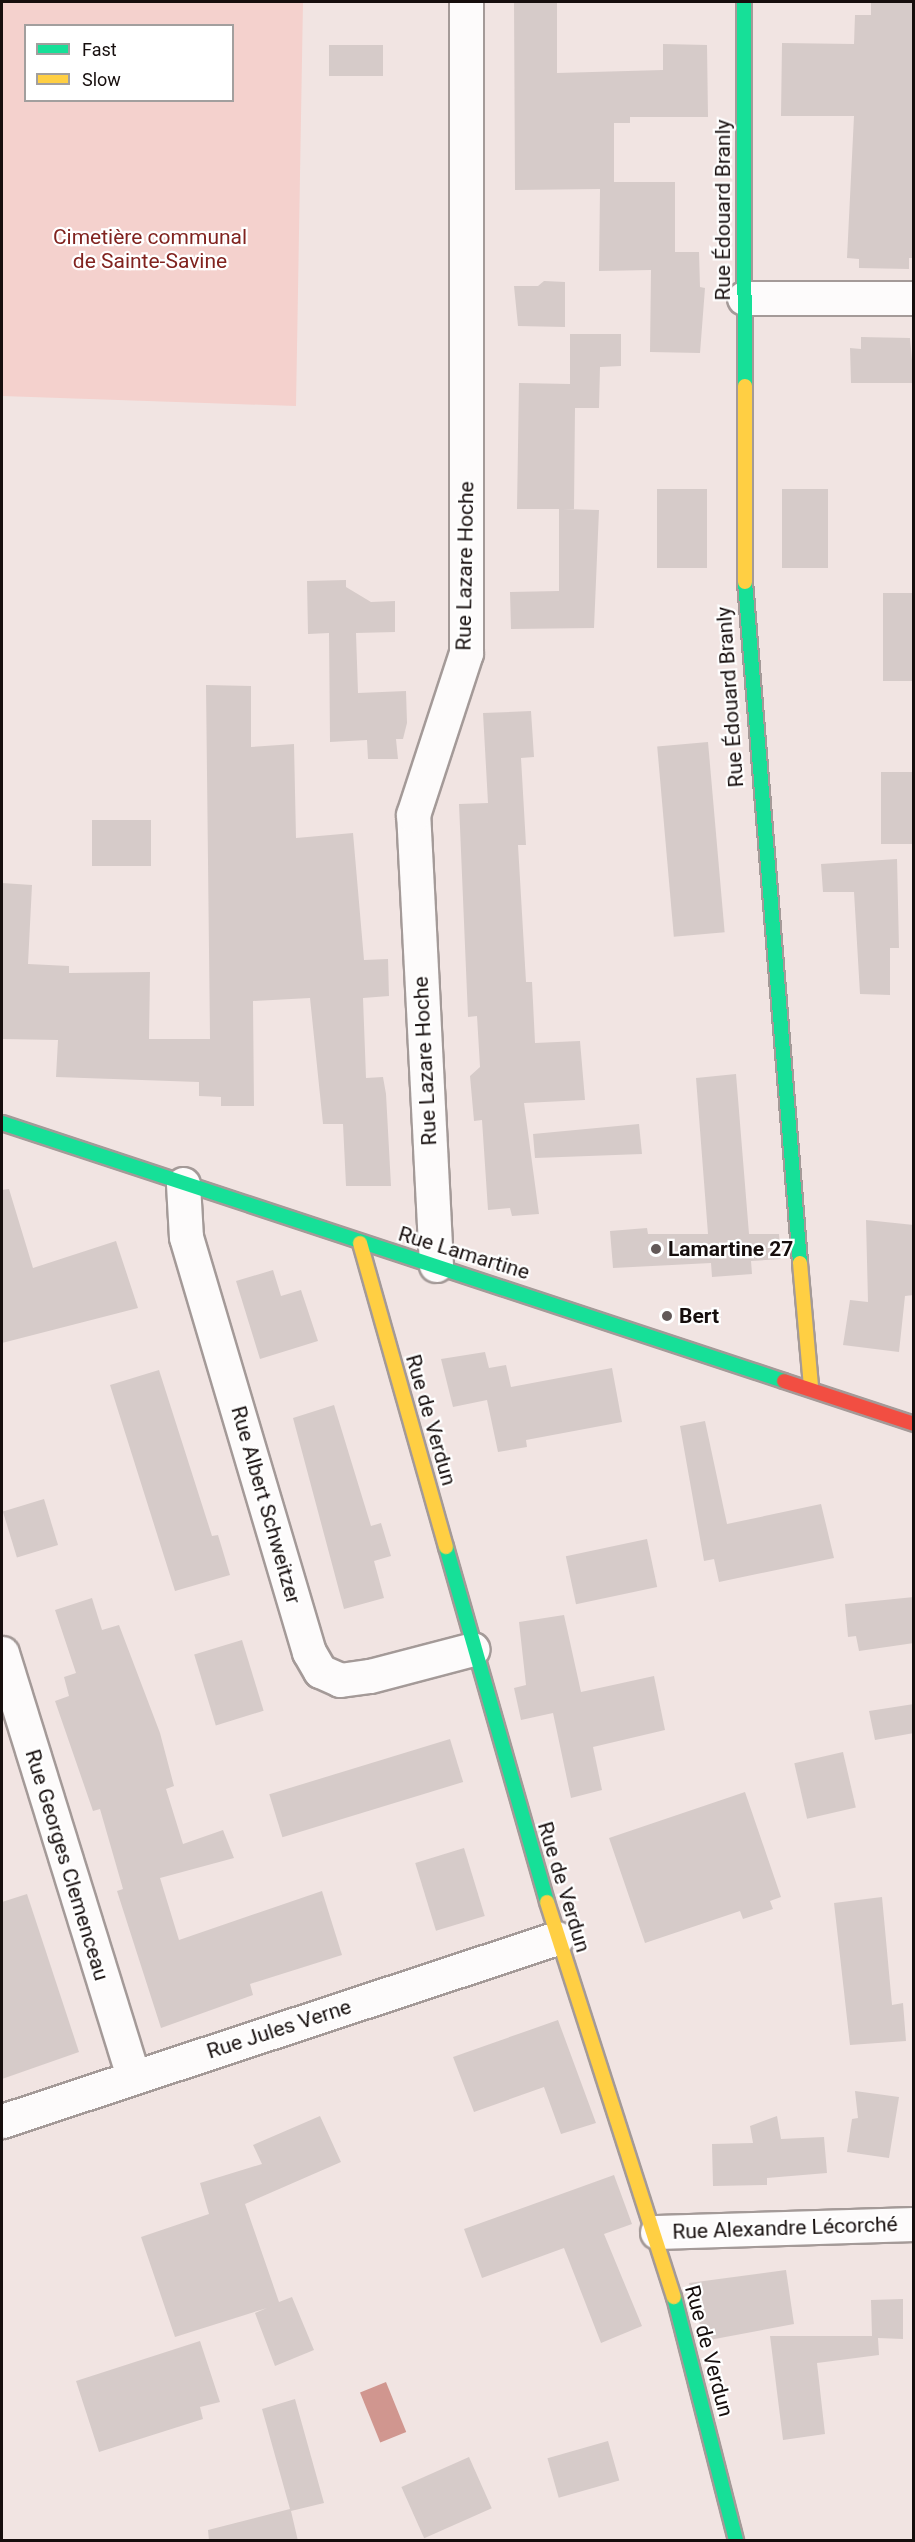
<!DOCTYPE html>
<html>
<head>
<meta charset="utf-8">
<style>
  body { margin:0 }
  #map { position:relative; width:915px; height:2542px; overflow:hidden; background:#f1e4e2; font-family:Roboto,sans-serif }
  div>[style] { position:absolute }
  .green>* { inset:0; background:#f4d1cd }
  .water>* { inset:0; background:#d0968f; transform-origin:0 0 }
  .building>* { inset:0; background:#d6cbc9; transform-origin:0 0 }
  .roads { filter:drop-shadow(2px 0 #a49a98) drop-shadow(-2px 0 #a49a98) drop-shadow(0 2px #a49a98) drop-shadow(0 -2px #a49a98) }
  .street>* { height:33px; margin:-16.5px; padding:0 16.5px; transform-origin:16.5px; border-radius:16.5px; background:#fdfbfb }
  .fast>* { height:14px; margin:-7px; padding:0 7px; transform-origin:7px; border-radius:7px; background:#16e098 }
  .slow>* { height:14px; margin:-7px; padding:0 7px; transform-origin:7px; border-radius:7px; background:#ffcf43 }
  .jam>* { height:14px; margin:-7px; padding:0 7px; transform-origin:7px; border-radius:7px; background:#f24e42 }
  .dots>* { width:16px; height:16px; translate:-50% -50%; box-sizing:border-box; border:3px solid #fff; border-radius:50% }
  span { translate:-50% -50%; white-space:nowrap; text-align:center; line-height:1.15; -webkit-text-stroke:4.5px #fff; paint-order:stroke }
  .street-label { font-size:21px; color:#160e0d }
  .park-label { font-size:21px; color:#81231f }
  .poi-label { font-size:21px; color:#160e0d; font-weight:700 }
  .left { translate:0 -50%; text-align:left }
  .frame { position:absolute; inset:0; border:3px solid #160e0d; pointer-events:none }
  .legend { position:absolute; left:24px; top:24px; width:210px; height:78px; box-sizing:border-box; background:#fff; border:2px solid #a29f9e; margin:0; padding:8px 10px; list-style:none; font-size:18px; color:#160e0d }
  .legend li { display:flex; align-items:center; gap:12px; height:30px }
  .legend b { width:30px; border:2px solid #a29f9e }
</style>
</head>
<body>
<div id="map">
  <div class="green">
    <i style="clip-path:polygon(evenodd,2px 2px,303px 2px,296px 406px,2px 396px,2px 2px,26px 26px,232px 26px,232px 100px,26px 100px,26px 26px)"></i>
  </div>
  <div class="water">
    <i style="left:386px;top:2382px;width:54px;height:28px;rotate:68deg"></i>
  </div>
  <div class="building">
    <i style="clip-path:polygon(514px 2px,557px 2px,557px 73px,663px 70px,663px 44px,707px 45px,708px 117px,630px 117px,630px 123px,614px 123px,614px 182px,675px 182px,675px 252px,699px 252px,700px 287px,705px 288px,700px 353px,650px 352px,651px 270px,599px 271px,600px 189px,515px 190px)"></i>
    <i style="clip-path:polygon(871px 2px,914px 2px,914px 258px,909px 258px,909px 269px,859px 268px,859px 259px,847px 258px,854px 116px,781px 116px,782px 43px,854px 44px,855px 15px,871px 15px)"></i>
    <i style="left:383px;top:45px;width:31px;height:54px;rotate:90deg"></i>
    <i style="clip-path:polygon(544px 281px,565px 282px,565px 327px,518px 326px,514px 286px,538px 286px)"></i>
    <i style="clip-path:polygon(570px 334px,621px 334px,621px 366px,600px 367px,599px 408px,575px 408px,574px 509px,563px 509px,599px 510px,594px 628px,511px 629px,510px 592px,559px 591px,559px 509px,517px 509px,519px 383px,570px 384px)"></i>
    <i style="clip-path:polygon(861px 337px,910px 338px,914px 383px,851px 383px,850px 348px,861px 349px)"></i>
    <i style="left:657px;top:489px;width:50px;height:79px"></i>
    <i style="left:782px;top:489px;width:46px;height:79px"></i>
    <i style="clip-path:polygon(346px 580px,346px 587px,371px 602px,395px 601px,395px 632px,356px 633px,358px 693px,406px 691px,407px 723px,403px 739px,396px 739px,398px 759px,368px 759px,367px 740px,330px 742px,329px 633px,308px 634px,307px 581px)"></i>
    <i style="left:883px;top:593px;width:31px;height:88px"></i>
    <i style="clip-path:polygon(206px 685px,251px 686px,251px 747px,294px 744px,296px 838px,353px 833px,364px 960px,388px 959px,389px 996px,363px 998px,366px 1078px,383px 1077px,386px 1094px,391px 1186px,346px 1186px,343px 1124px,323px 1124px,310px 998px,253px 1001px,254px 1106px,221px 1106px,221px 1097px,199px 1096px,199px 1082px,56px 1077px,58px 1040px,2px 1039px,2px 883px,32px 885px,28px 964px,69px 966px,69px 973px,150px 972px,149px 1039px,210px 1039px)"></i>
    <i style="clip-path:polygon(531px 711px,534px 757px,521px 758px,526px 845px,518px 845px,526px 982px,532px 982px,535px 1043px,580px 1041px,585px 1100px,524px 1103px,539px 1214px,512px 1216px,510px 1208px,488px 1210px,482px 1120px,474px 1121px,470px 1076px,480px 1067px,477px 1016px,468px 1017px,459px 804px,488px 803px,483px 713px)"></i>
    <i style="left:708px;top:742px;width:191px;height:51px;rotate:85deg"></i>
    <i style="left:881px;top:772px;width:33px;height:72px"></i>
    <i style="left:92px;top:820px;width:59px;height:46px"></i>
    <i style="clip-path:polygon(897px 859px,899px 948px,890px 948px,890px 995px,860px 994px,854px 892px,823px 892px,821px 864px)"></i>
    <i style="clip-path:polygon(736px 1074px,749px 1234px,779px 1234px,781px 1259px,751px 1261px,752px 1274px,712px 1277px,711px 1263px,613px 1268px,610px 1231px,647px 1228px,648px 1234px,708px 1234px,696px 1078px)"></i>
    <i style="clip-path:polygon(639px 1124px,642px 1154px,535px 1158px,533px 1134px)"></i>
    <i style="clip-path:polygon(9px 1189px,33px 1268px,116px 1241px,138px 1308px,2px 1343px,2px 1190px)"></i>
    <i style="clip-path:polygon(866px 1220px,914px 1225px,914px 1295px,905px 1296px,899px 1352px,843px 1345px,850px 1300px,868px 1302px)"></i>
    <i style="clip-path:polygon(273px 1270px,281px 1296px,301px 1290px,318px 1341px,260px 1359px,236px 1281px)"></i>
    <i style="clip-path:polygon(485px 1352px,489px 1368px,506px 1365px,511px 1387px,612px 1368px,622px 1422px,526px 1440px,527px 1447px,498px 1452px,487px 1400px,453px 1407px,441px 1359px)"></i>
    <i style="clip-path:polygon(159px 1370px,212px 1536px,218px 1535px,230px 1575px,175px 1591px,110px 1385px)"></i>
    <i style="clip-path:polygon(334px 1405px,371px 1526px,381px 1523px,391px 1556px,374px 1561px,384px 1598px,344px 1609px,293px 1418px)"></i>
    <i style="clip-path:polygon(705px 1421px,727px 1524px,821px 1504px,834px 1558px,719px 1582px,714px 1559px,704px 1561px,680px 1426px)"></i>
    <i style="left:44px;top:1499px;width:48px;height:43px;rotate:73deg"></i>
    <i style="left:647px;top:1539px;width:49px;height:83px;rotate:78deg"></i>
    <i style="clip-path:polygon(914px 1597px,914px 1643px,859px 1651px,856px 1636px,848px 1637px,845px 1604px)"></i>
    <i style="clip-path:polygon(92px 1598px,102px 1630px,119px 1625px,160px 1733px,174px 1786px,166px 1789px,183px 1844px,223px 1830px,234px 1858px,160px 1878px,179px 1940px,322px 1891px,342px 1955px,250px 1984px,253px 1995px,161px 2028px,117px 1891px,123px 1889px,100px 1809px,93px 1811px,55px 1701px,69px 1696px,64px 1677px,76px 1673px,55px 1610px)"></i>
    <i style="clip-path:polygon(564px 1615px,581px 1692px,654px 1676px,665px 1730px,593px 1747px,602px 1790px,571px 1798px,553px 1713px,521px 1720px,514px 1688px,526px 1685px,519px 1622px)"></i>
    <i style="left:242px;top:1640px;width:74px;height:50px;rotate:73deg"></i>
    <i style="clip-path:polygon(914px 1704px,914px 1733px,875px 1740px,869px 1711px)"></i>
    <i style="left:450px;top:1739px;width:45px;height:189px;rotate:73deg"></i>
    <i style="left:843px;top:1752px;width:57px;height:50px;rotate:77deg"></i>
    <i style="clip-path:polygon(745px 1792px,781px 1897px,770px 1901px,773px 1909px,743px 1919px,740px 1911px,645px 1943px,609px 1838px)"></i>
    <i style="left:464px;top:1848px;width:71px;height:51px;rotate:73deg"></i>
    <i style="clip-path:polygon(27px 1894px,79px 2052px,2px 2079px,2px 1902px)"></i>
    <i style="clip-path:polygon(882px 1897px,892px 2005px,903px 2003px,906px 2041px,850px 2045px,834px 1903px)"></i>
    <i style="clip-path:polygon(558px 2020px,596px 2123px,561px 2134px,544px 2087px,474px 2112px,453px 2057px)"></i>
    <i style="clip-path:polygon(855px 2091px,899px 2097px,889px 2158px,847px 2152px,852px 2119px,858px 2118px)"></i>
    <i style="clip-path:polygon(320px 2116px,341px 2162px,245px 2204px,279px 2302px,292px 2297px,314px 2350px,275px 2366px,255px 2313px,267px 2308px,175px 2337px,141px 2237px,209px 2214px,200px 2183px,262px 2164px,253px 2145px)"></i>
    <i style="clip-path:polygon(777px 2116px,781px 2139px,824px 2137px,827px 2173px,767px 2178px,767px 2185px,713px 2186px,712px 2144px,753px 2143px,750px 2126px)"></i>
    <i style="clip-path:polygon(614px 2175px,632px 2224px,604px 2234px,642px 2326px,601px 2343px,564px 2248px,482px 2278px,464px 2229px)"></i>
    <i style="clip-path:polygon(786px 2270px,794px 2324px,704px 2341px,689px 2283px)"></i>
    <i style="clip-path:polygon(903px 2299px,903px 2339px,878px 2338px,879px 2355px,817px 2363px,825px 2434px,783px 2440px,770px 2336px,872px 2336px,871px 2300px)"></i>
    <i style="clip-path:polygon(200px 2341px,220px 2402px,200px 2407px,203px 2419px,99px 2452px,76px 2381px)"></i>
    <i style="clip-path:polygon(295px 2399px,324px 2503px,291px 2511px,298px 2541px,209px 2541px,208px 2530px,290px 2509px,262px 2409px)"></i>
    <i style="left:608px;top:2441px;width:41px;height:63px;rotate:74deg"></i>
    <i style="left:469px;top:2457px;width:56px;height:74px;rotate:66deg"></i>
  </div>
  <div class="roads">
    <div class="street">
      <i style="left:744px;top:298px;width:170px"></i>
      <i style="left:183px;top:1184px;width:53px;rotate:86.8deg"></i>
      <i style="left:186px;top:1237px;width:433px;rotate:73.5deg"></i>
      <i style="left:309px;top:1652px;width:22px;rotate:60deg"></i>
      <i style="left:320px;top:1671px;width:22px;rotate:24deg"></i>
      <i style="left:340px;top:1680px;width:30px;rotate:-8deg"></i>
      <i style="left:370px;top:1676px;width:106px;rotate:-14.7deg"></i>
      <i style="left:436px;top:1265px;width:451px;rotate:-92.9deg"></i>
      <i style="left:413px;top:815px;width:170px;rotate:-71.9deg"></i>
      <i style="left:466px;top:653px;width:651px;rotate:-90deg"></i>
      <i style="left:2px;top:1653px;width:444px;rotate:72.8deg"></i>
      <i style="left:2px;top:2121px;width:584px;rotate:-18.25deg"></i>
      <i style="left:657px;top:2232px;width:257px;rotate:-1.8deg"></i>
    </div>
    <div class="fast">
      <i style="left:744px;top:2px;width:384px;rotate:89.9deg"></i>
      <i style="left:745px;top:582px;width:683px;rotate:85.38deg"></i>
      <i style="left:2px;top:1123px;width:823px;rotate:18.26deg"></i>
      <i style="left:446px;top:1547px;width:369px;rotate:74.1deg"></i>
      <i style="left:674px;top:2297px;width:251px;rotate:75.7deg"></i>
    </div>
    <div class="slow">
      <i style="left:745px;top:386px;width:196px;rotate:90deg"></i>
      <i style="left:360px;top:1243px;width:316px;rotate:74.2deg"></i>
      <i style="left:800px;top:1263px;width:124px;rotate:84.9deg"></i>
      <i style="left:547px;top:1902px;width:415px;rotate:72.2deg"></i>
    </div>
    <div class="jam">
      <i style="left:784px;top:1381px;width:137px;rotate:18.3deg"></i>
    </div>
  </div>
  <div class="dots">
    <i style="left:656px;top:1249px;background:#635958"></i>
    <i style="left:667px;top:1316px;background:#635958"></i>
  </div>
  <div class="street-label">
    <span style="left:723px;top:210px;rotate:-90deg">Rue Édouard Branly</span>
    <span style="left:465px;top:566px;rotate:-89deg">Rue Lazare Hoche</span>
    <span style="left:730px;top:697px;rotate:-94deg">Rue Édouard Branly</span>
    <span style="left:425px;top:1061px;rotate:-93deg">Rue Lazare Hoche</span>
    <span style="left:464px;top:1253px;rotate:17deg">Rue Lamartine</span>
    <span style="left:431px;top:1420px;rotate:74deg">Rue de Verdun</span>
    <span style="left:266px;top:1505px;rotate:74deg">Rue Albert Schweitzer</span>
    <span style="left:67px;top:1865px;rotate:73deg">Rue Georges Clemenceau</span>
    <span style="left:564px;top:1887px;rotate:73deg">Rue de Verdun</span>
    <span style="left:279px;top:2029px;rotate:-18deg">Rue Jules Verne</span>
    <span style="left:785px;top:2228px;rotate:-2deg">Rue Alexandre Lécorché</span>
    <span style="left:709px;top:2351px;rotate:75deg">Rue de Verdun</span>
  </div>
  <div class="park-label">
    <span style="left:150px;top:249px">Cimetière communal<br>de Sainte-Savine</span>
  </div>
  <div class="poi-label">
    <span class="left" style="left:668px;top:1249px">Lamartine 27</span>
    <span class="left" style="left:679px;top:1316px">Bert</span>
  </div>
  <div class="frame"></div>
  <ul class="legend">
  <li><b style="height:8px;background:#16e098"></b>Fast</li>
  <li><b style="height:8px;background:#ffcf43"></b>Slow</li>
  </ul>
</div>
</body>
</html>
